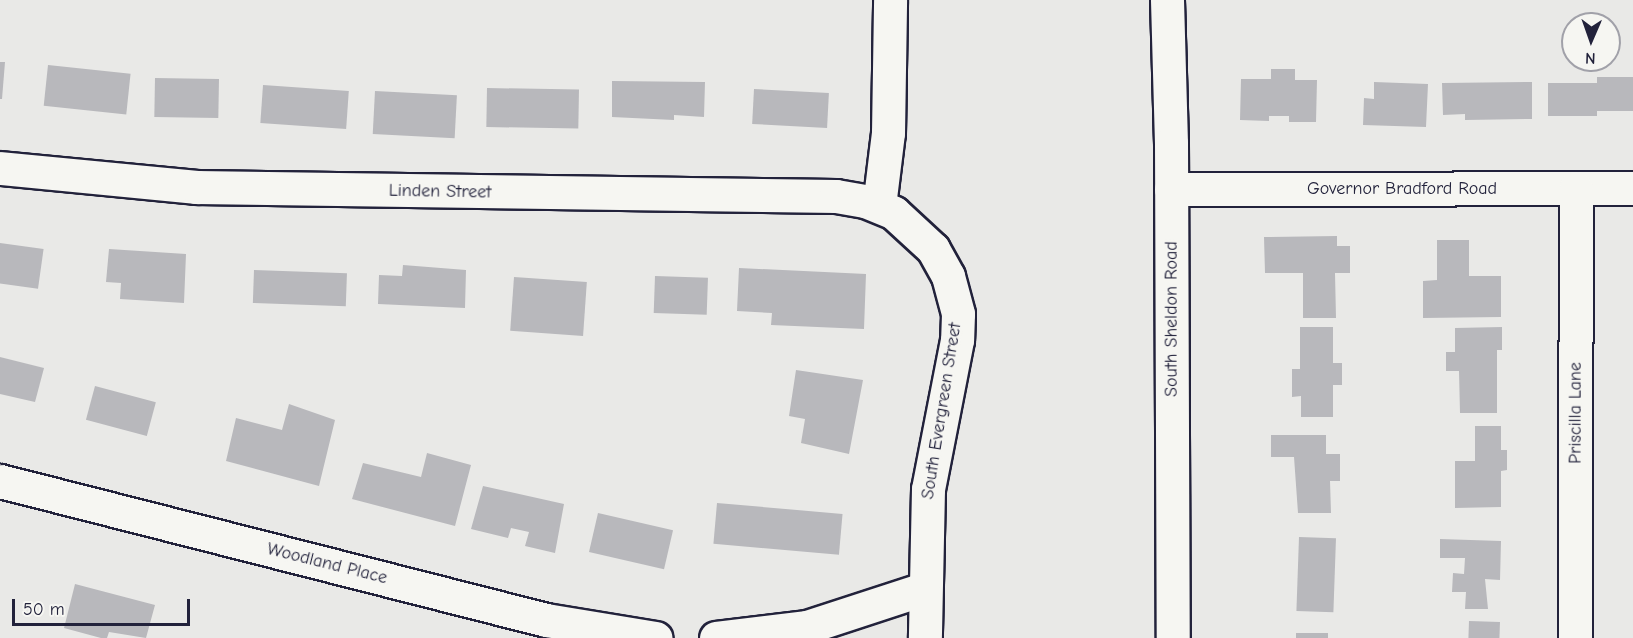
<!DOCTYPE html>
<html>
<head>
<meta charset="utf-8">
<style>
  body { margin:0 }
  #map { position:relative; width:1633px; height:638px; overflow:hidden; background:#e9e9e7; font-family:"Comic Neue",sans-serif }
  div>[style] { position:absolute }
  .building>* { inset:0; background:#b8b8bc; transform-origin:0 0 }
  .roads { filter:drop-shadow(2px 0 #22223b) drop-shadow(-2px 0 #22223b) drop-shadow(0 2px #22223b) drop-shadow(0 -2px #22223b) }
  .minor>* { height:33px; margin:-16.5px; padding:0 16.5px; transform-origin:16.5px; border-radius:16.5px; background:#f6f6f2 }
  .major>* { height:33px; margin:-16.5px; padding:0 16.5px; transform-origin:16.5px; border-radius:16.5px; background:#f6f6f2 }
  span { translate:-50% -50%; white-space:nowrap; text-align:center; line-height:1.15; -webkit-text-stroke:4.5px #f6f6f2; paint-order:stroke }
  .street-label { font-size:18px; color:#22223b }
  .north { position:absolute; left:1561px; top:12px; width:60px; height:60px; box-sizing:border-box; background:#f6f6f2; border:2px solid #a1a1a9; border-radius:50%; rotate:182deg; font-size:16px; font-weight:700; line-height:24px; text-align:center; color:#22223b }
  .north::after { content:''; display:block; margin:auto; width:21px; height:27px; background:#22223b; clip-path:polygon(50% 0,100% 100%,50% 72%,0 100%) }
  .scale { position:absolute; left:12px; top:599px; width:178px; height:27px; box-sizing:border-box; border:3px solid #22223b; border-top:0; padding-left:8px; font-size:18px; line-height:21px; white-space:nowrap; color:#22223b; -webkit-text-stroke:4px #f6f6f2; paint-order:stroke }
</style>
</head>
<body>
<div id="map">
  <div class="building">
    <i style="clip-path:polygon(0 62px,5px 62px,2px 99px,0 99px)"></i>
    <i style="left:48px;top:65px;width:83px;height:41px;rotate:6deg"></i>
    <i style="clip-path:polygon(1271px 69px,1295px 69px,1295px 80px,1317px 80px,1316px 122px,1289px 122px,1289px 116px,1269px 116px,1269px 121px,1240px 120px,1241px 79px,1271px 79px)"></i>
    <i style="clip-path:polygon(1597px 77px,1633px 77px,1633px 111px,1597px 111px,1597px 116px,1548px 116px,1548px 83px,1597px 83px)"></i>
    <i style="left:155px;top:78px;width:64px;height:39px;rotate:1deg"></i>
    <i style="clip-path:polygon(612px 81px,705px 82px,704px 117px,674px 115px,674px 120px,612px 117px)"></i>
    <i style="clip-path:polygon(1374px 82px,1428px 84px,1426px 127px,1363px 125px,1364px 98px,1374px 99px)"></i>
    <i style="clip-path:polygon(1532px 82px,1532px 119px,1465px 120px,1465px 114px,1443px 115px,1442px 83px)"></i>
    <i style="left:263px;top:85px;width:86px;height:38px;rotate:4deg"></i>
    <i style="left:487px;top:88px;width:92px;height:39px;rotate:1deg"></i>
    <i style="left:754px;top:89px;width:75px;height:35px;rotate:3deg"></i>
    <i style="left:375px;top:91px;width:82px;height:43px;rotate:3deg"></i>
    <i style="clip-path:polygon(1337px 236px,1337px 246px,1350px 246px,1350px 273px,1335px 273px,1336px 318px,1303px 318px,1303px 273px,1265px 273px,1264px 237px)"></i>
    <i style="clip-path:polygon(1437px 240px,1469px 240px,1469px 276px,1501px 276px,1501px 317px,1423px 318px,1423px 281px,1437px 280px)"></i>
    <i style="left:0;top:243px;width:44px;height:40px;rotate:8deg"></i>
    <i style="clip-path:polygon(109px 249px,186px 254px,184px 303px,120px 299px,121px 283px,106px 282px)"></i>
    <i style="clip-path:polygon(403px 265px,466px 270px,465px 308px,378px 304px,379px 275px,402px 276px)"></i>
    <i style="clip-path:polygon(739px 268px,866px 274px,864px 329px,771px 325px,772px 313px,737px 311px)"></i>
    <i style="left:254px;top:270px;width:93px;height:33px;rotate:2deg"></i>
    <i style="left:655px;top:276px;width:53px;height:37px;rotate:2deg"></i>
    <i style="left:514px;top:277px;width:73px;height:54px;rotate:4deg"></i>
    <i style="clip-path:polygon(1300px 327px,1333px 327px,1333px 363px,1342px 363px,1342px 385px,1333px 385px,1333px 417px,1301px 417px,1301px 396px,1292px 397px,1292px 369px,1300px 369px)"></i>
    <i style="clip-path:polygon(1502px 327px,1502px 350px,1497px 350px,1497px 413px,1460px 413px,1459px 371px,1446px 371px,1446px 352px,1455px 352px,1455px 328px)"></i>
    <i style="clip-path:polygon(0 357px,44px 368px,35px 402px,0 394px)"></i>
    <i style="clip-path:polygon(796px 370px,863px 380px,849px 454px,801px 443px,805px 419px,789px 416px)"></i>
    <i style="left:95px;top:386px;width:63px;height:35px;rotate:15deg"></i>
    <i style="clip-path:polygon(289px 404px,335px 420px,319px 486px,226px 461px,236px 418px,282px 430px)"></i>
    <i style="clip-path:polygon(1475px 426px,1501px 426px,1501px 450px,1507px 450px,1507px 470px,1501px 471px,1501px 507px,1455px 508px,1455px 461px,1475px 461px)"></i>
    <i style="clip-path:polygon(1271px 435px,1326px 435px,1326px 454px,1340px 454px,1340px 481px,1330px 481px,1331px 513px,1298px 513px,1294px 457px,1271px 457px)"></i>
    <i style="clip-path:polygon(427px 453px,471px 465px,455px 526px,352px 499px,363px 463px,421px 477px)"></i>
    <i style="clip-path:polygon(483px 486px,564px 504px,555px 553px,525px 546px,529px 532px,511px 528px,508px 538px,471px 529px)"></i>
    <i style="left:717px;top:503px;width:126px;height:41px;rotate:5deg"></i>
    <i style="left:598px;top:513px;width:77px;height:40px;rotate:13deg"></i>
    <i style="left:1299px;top:537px;width:37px;height:74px;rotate:2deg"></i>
    <i style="clip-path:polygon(1440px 539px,1501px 541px,1500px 580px,1485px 579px,1488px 609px,1465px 609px,1466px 592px,1452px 592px,1453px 573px,1464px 574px,1465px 558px,1440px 558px)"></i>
    <i style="clip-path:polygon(75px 584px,155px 605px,146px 638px,109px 632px,107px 638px,101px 638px,64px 628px)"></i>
    <i style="left:1469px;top:621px;width:31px;height:17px;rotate:2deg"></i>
    <i style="left:1296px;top:633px;width:32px;height:5px"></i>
  </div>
  <div class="roads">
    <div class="minor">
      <i style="left:0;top:168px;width:197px;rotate:5.5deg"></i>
      <i style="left:196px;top:187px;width:640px;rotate:0.81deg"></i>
      <i style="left:836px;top:196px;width:29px;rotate:10deg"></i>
      <i style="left:865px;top:201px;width:31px;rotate:22deg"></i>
      <i style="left:894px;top:213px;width:53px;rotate:42.7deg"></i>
      <i style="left:933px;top:249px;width:31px;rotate:61deg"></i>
      <i style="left:948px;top:276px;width:39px;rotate:75deg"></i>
      <i style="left:958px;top:314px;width:26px;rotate:92deg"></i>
      <i style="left:957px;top:340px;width:152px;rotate:101deg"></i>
      <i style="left:928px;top:489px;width:149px;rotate:91.2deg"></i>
      <i style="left:1171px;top:189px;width:462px;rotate:-0.1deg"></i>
      <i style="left:879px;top:206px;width:74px;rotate:-83deg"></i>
      <i style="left:888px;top:133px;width:133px;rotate:-89.1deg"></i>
      <i style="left:0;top:481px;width:563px;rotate:14.28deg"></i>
      <i style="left:546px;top:620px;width:111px;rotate:9.3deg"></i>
      <i style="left:716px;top:638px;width:92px;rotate:-6.9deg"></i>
      <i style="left:807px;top:627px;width:122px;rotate:-18.1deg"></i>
      <i style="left:1575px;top:638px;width:450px;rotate:-89.9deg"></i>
    </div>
    <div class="major">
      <i style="left:1167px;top:0;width:143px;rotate:88.4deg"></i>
      <i style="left:1171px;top:143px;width:495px;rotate:89.8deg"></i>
    </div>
  </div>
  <div class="street-label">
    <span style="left:1402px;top:189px">Governor Bradford Road</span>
    <span style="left:440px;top:192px;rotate:1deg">Linden Street</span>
    <span style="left:1172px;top:319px;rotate:-90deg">South Sheldon Road</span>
    <span style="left:942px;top:411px;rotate:-81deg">South Evergreen Street</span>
    <span style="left:1576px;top:413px;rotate:-90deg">Priscilla Lane</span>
    <span style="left:327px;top:564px;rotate:14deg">Woodland Place</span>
  </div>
  <div class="north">N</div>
  <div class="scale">50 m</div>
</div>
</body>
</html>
